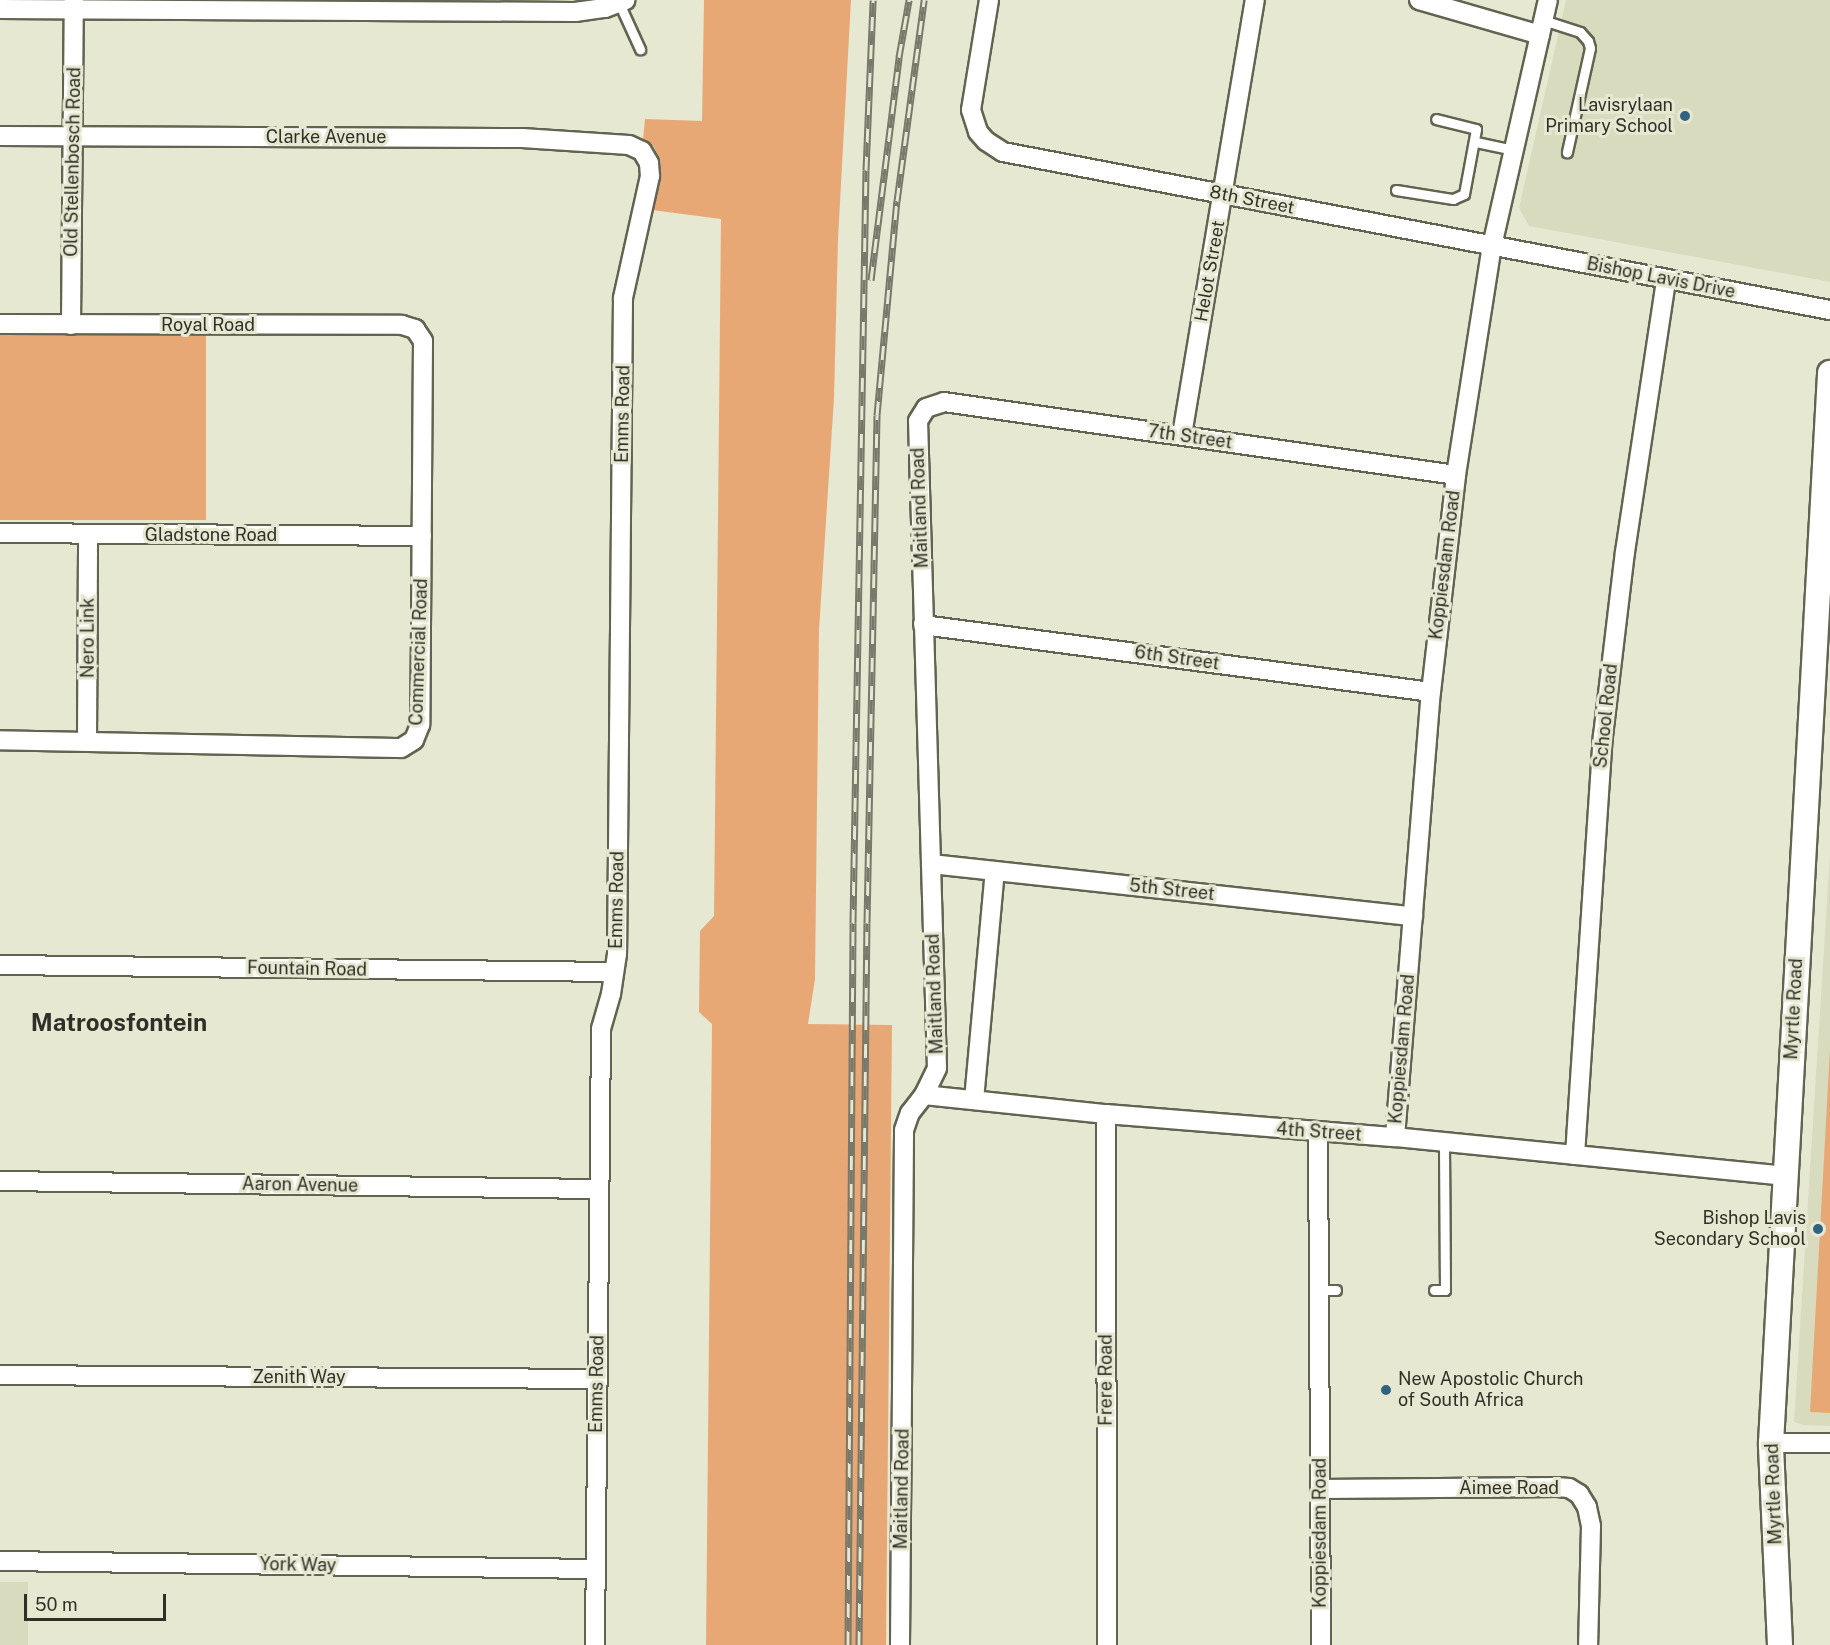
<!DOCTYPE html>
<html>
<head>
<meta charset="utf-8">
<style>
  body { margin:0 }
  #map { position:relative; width:1830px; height:1645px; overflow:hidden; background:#e7e8d2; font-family:"Public Sans",sans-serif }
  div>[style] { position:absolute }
  .built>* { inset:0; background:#d9dbbf; transform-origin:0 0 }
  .green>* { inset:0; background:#e8a876; transform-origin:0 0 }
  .roads { filter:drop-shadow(2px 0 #626350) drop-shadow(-2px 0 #626350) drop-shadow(0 2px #626350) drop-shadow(0 -2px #626350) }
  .service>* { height:9px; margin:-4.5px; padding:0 4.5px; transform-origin:4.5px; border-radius:4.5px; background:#fff }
  .minor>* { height:18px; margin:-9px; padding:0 9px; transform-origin:9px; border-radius:9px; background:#fff }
  .tertiary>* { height:24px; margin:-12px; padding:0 12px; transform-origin:12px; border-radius:12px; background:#fff }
  .rail>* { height:7px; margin-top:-3.5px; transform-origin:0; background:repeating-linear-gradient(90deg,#e7e8d2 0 14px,#78786b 0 28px); box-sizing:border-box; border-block:2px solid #78786b }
  .dots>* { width:16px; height:16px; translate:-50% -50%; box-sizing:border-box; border:3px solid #e7e8d2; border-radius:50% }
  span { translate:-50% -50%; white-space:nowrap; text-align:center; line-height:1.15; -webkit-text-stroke:6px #e7e8d2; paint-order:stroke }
  .poi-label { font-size:18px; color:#303028 }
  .right { translate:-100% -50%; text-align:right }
  .left { translate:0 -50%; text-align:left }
  .street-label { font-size:18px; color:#303028 }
  .district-label { font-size:24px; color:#303028; font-weight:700 }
  .scale { position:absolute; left:24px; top:1594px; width:142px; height:27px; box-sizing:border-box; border:3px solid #303028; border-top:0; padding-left:8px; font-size:18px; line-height:21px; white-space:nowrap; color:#303028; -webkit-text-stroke:4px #e7e8d2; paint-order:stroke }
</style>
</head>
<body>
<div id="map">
  <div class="built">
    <i style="clip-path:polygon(1566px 0,1830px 0,1830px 282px,1529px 226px,1519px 208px)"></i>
    <i style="clip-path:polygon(1830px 854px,1830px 1426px,1803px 1425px,1794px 1422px)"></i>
    <i style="left:0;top:1582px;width:28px;height:63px"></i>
  </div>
  <div class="green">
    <i style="clip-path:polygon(704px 0,851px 0,838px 239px,834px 398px,819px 630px,815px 979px,808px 1024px,892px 1025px,886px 1645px,706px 1645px,712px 1024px,699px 1012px,700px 931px,714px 916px,721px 219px,652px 210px,660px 161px,654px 147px,643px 140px,645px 119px,702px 121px)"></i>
    <i style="left:0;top:335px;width:206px;height:185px"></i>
    <i style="clip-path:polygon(1830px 1049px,1830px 1413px,1810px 1412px)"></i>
  </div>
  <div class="roads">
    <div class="service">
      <i style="left:619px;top:3px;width:51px;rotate:65.5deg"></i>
      <i style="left:1543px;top:20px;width:39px;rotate:18deg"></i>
      <i style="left:1580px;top:32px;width:12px;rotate:48deg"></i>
      <i style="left:1588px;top:41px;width:7px;rotate:74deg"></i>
      <i style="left:1590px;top:48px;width:107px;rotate:102.5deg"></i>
      <i style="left:1476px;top:142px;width:39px;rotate:12deg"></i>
      <i style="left:1396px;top:190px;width:58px;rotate:9deg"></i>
      <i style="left:1453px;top:199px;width:12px;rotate:-24deg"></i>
      <i style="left:1464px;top:194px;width:66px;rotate:-79.5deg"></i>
      <i style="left:1476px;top:129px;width:41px;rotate:-166deg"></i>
      <i style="left:1319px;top:1290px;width:17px"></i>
      <i style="left:1434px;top:1290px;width:11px"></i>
      <i style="left:1445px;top:1290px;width:148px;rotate:-90.4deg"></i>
    </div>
    <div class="minor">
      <i style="left:989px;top:0;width:111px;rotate:99.3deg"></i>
      <i style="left:971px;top:110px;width:23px;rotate:72deg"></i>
      <i style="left:978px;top:132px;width:12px;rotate:48deg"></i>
      <i style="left:986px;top:141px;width:20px;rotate:33deg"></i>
      <i style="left:1003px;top:152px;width:842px;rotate:10.82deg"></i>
      <i style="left:1419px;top:0;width:126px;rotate:16.1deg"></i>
      <i style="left:0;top:9px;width:575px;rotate:0.3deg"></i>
      <i style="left:575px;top:12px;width:30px;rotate:-8deg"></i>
      <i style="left:605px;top:8px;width:22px;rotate:-21deg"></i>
      <i style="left:0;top:136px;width:522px;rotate:0.22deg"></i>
      <i style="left:522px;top:138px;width:107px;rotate:3.7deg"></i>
      <i style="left:629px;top:145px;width:14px;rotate:25deg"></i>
      <i style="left:642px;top:151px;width:14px;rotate:60deg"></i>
      <i style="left:649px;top:163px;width:13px;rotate:86deg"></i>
      <i style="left:650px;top:176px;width:125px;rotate:102.5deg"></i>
      <i style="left:623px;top:298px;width:656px;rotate:90.52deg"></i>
      <i style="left:617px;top:954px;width:40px;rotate:98.5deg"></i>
      <i style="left:611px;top:994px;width:36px;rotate:106deg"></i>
      <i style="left:601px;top:1029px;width:616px;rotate:90.56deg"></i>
      <i style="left:0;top:324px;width:402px;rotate:0.1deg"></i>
      <i style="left:402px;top:325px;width:14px;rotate:17deg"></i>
      <i style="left:415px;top:329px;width:14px;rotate:56deg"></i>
      <i style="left:423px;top:341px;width:384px;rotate:90.4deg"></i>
      <i style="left:420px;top:725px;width:16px;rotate:112deg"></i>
      <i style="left:414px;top:740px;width:15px;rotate:148deg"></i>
      <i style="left:401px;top:748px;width:401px;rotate:-178.9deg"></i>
      <i style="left:71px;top:325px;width:325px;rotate:-89.5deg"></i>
      <i style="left:1182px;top:435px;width:441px;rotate:-80.5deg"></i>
      <i style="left:0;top:533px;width:422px;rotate:0.4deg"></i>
      <i style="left:923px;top:625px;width:512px;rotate:7.51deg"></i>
      <i style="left:87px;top:741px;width:207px;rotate:-89.7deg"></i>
      <i style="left:931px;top:864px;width:485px;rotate:6.2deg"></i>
      <i style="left:0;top:965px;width:614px;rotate:0.65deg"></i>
      <i style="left:924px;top:1095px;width:183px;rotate:6deg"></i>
      <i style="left:1106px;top:1114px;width:290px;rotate:4.6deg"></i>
      <i style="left:1395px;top:1137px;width:392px;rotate:5.7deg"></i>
      <i style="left:974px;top:1100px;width:230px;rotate:-84.8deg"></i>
      <i style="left:1106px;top:1114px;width:531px;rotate:89.89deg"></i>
      <i style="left:1318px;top:1133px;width:512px;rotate:89.66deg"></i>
      <i style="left:1395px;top:1137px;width:446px;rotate:-85.4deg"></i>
      <i style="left:1431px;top:692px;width:218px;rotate:-83.4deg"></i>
      <i style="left:1456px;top:475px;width:232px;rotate:-81.1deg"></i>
      <i style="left:1492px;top:246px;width:252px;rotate:-77.2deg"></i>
      <i style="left:1575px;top:1155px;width:420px;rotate:-86.2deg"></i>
      <i style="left:1603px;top:736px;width:185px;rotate:-83.2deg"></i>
      <i style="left:1625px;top:552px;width:275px;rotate:-81.4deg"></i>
      <i style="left:0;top:1181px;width:599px;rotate:0.77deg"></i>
      <i style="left:0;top:1375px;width:597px;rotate:0.38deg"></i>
      <i style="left:1771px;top:1443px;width:59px"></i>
      <i style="left:1320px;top:1489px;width:237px;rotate:-0.5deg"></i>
      <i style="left:1557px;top:1487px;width:12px;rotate:5deg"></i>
      <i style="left:1569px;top:1488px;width:12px;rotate:31deg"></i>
      <i style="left:1579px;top:1494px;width:15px;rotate:58deg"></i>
      <i style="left:1587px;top:1507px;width:19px;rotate:78deg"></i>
      <i style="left:1591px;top:1526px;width:119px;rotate:91.4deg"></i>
      <i style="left:0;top:1561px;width:596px;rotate:0.77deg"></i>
      <i style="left:900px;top:1645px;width:515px;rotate:-89.55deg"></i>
      <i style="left:904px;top:1130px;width:18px;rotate:-71deg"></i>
      <i style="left:910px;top:1113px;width:23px;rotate:-52deg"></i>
      <i style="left:924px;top:1095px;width:30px;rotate:-64deg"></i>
      <i style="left:937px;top:1068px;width:647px;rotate:-91.68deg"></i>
      <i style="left:918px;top:421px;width:15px;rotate:-58deg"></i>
      <i style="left:926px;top:408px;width:19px;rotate:-18deg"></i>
      <i style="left:944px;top:402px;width:517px;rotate:8.11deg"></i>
    </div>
    <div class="tertiary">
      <i style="left:1780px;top:1645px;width:202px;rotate:-92.6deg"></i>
      <i style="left:1771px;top:1443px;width:1072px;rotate:-86.84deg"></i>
    </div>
  </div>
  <div class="rail">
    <i style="left:871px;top:280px;width:225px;rotate:-82.8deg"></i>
    <i style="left:899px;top:57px;width:58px;rotate:-80deg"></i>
    <i style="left:848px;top:1645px;width:722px;rotate:-89.6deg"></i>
    <i style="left:853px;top:923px;width:753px;rotate:-89.01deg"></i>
    <i style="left:866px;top:170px;width:170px;rotate:-87.6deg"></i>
    <i style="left:859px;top:1645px;width:722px;rotate:-89.37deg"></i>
    <i style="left:867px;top:923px;width:508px;rotate:-88.87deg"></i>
    <i style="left:877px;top:415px;width:215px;rotate:-84.7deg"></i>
    <i style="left:897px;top:201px;width:203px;rotate:-82.3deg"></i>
  </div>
  <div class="dots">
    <i style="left:1685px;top:116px;background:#306380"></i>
    <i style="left:1818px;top:1229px;background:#306380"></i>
    <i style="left:1386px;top:1390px;background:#306380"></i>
  </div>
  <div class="poi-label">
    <span class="right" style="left:1673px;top:116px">Lavisrylaan<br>Primary School</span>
    <span class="right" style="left:1806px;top:1229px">Bishop Lavis<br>Secondary School</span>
    <span class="left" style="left:1398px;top:1390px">New Apostolic Church<br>of South Africa</span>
  </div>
  <div class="street-label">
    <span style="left:326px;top:137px">Clarke Avenue</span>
    <span style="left:73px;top:162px;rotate:-89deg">Old Stellenbosch Road</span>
    <span style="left:1252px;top:200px;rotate:11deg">8th Street</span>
    <span style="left:1210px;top:271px;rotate:-80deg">Helot Street</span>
    <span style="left:1661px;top:278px;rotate:11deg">Bishop Lavis Drive</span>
    <span style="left:208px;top:325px">Royal Road</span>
    <span style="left:623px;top:414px;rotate:-89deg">Emms Road</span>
    <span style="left:1190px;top:437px;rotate:8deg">7th Street</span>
    <span style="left:920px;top:508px;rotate:-92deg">Maitland Road</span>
    <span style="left:211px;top:535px">Gladstone Road</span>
    <span style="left:1445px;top:565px;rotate:-83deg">Koppiesdam Road</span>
    <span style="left:88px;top:638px;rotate:-90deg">Nero Link</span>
    <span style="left:419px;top:652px;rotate:-88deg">Commercial Road</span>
    <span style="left:1177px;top:658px;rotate:8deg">6th Street</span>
    <span style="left:1606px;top:716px;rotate:-84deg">School Road</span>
    <span style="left:1172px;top:890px;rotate:6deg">5th Street</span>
    <span style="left:617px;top:900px;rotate:-89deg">Emms Road</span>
    <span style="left:307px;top:969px;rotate:1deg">Fountain Road</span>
    <span style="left:935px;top:994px;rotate:-92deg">Maitland Road</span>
    <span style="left:1794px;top:1009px;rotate:-87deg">Myrtle Road</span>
    <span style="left:1402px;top:1049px;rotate:-85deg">Koppiesdam Road</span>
    <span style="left:1319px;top:1132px;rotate:4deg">4th Street</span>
    <span style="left:300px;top:1185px;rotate:1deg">Aaron Avenue</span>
    <span style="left:299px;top:1377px">Zenith Way</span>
    <span style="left:1106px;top:1380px;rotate:-90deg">Frere Road</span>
    <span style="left:597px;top:1384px;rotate:-89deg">Emms Road</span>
    <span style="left:1509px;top:1488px">Aimee Road</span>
    <span style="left:902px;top:1489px;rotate:-89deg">Maitland Road</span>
    <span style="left:1774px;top:1494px;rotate:-92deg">Myrtle Road</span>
    <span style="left:1320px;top:1533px;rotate:-90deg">Koppiesdam Road</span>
    <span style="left:298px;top:1565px;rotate:1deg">York Way</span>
  </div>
  <div class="district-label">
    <span style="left:119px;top:1023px">Matroosfontein</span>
  </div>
  <div class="scale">50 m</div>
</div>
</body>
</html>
